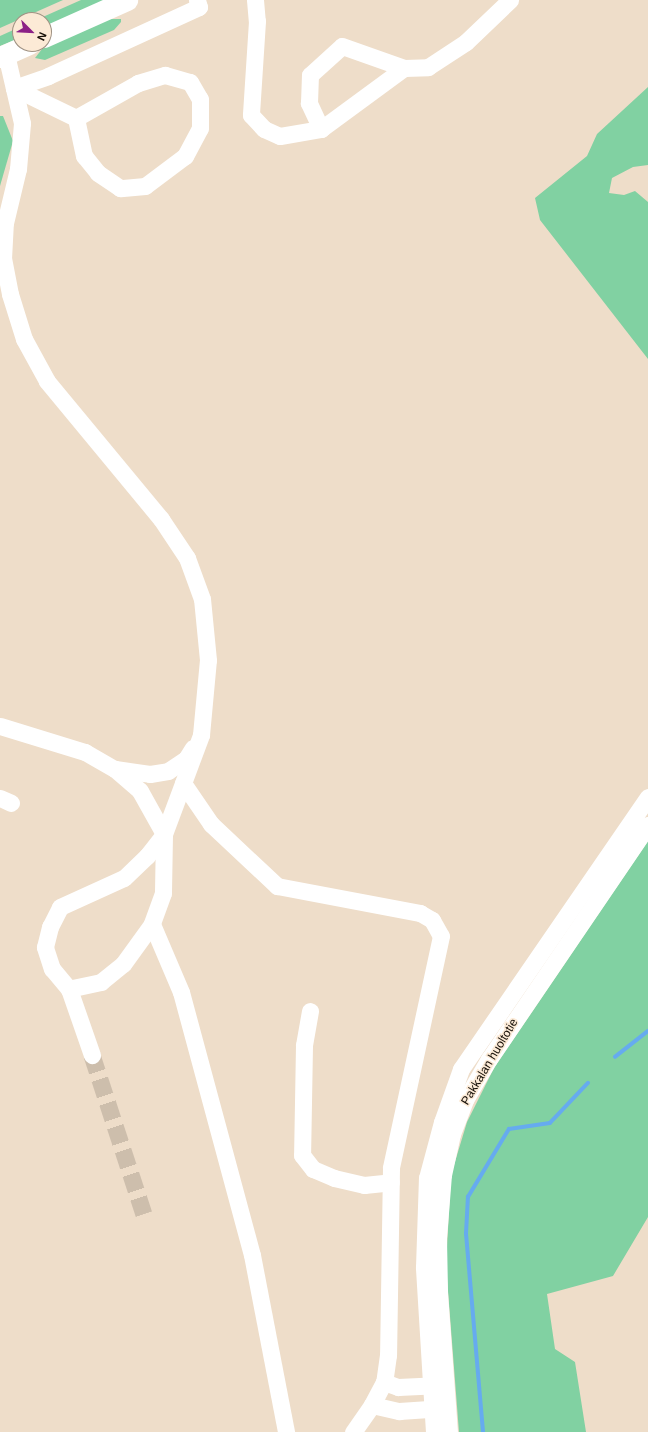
<!DOCTYPE html>
<html>
<head>
<meta charset="utf-8">
<style>
  body { margin:0 }
  #map { position:relative; width:648px; height:1432px; overflow:hidden; background:#eeddc9; font-family:Helvetica,sans-serif }
  div>[style] { position:absolute }
  .green>* { inset:0; background:#81d1a2 }
  .stream>* { height:3.5px; margin:-1.75px; padding:0 1.75px; transform-origin:1.75px; border-radius:1.75px; background:#66abef }
  .minor-tunnel>* { height:17px; margin-top:-8.5px; transform-origin:0; background:repeating-linear-gradient(90deg,#cdbeac 0 17px,transparent 0 25px) }
  .minor>* { height:17px; margin:-8.5px; padding:0 8.5px; transform-origin:8.5px; border-radius:8.5px; background:#fff }
  .major>* { height:21px; margin:-10.5px; padding:0 10.5px; transform-origin:10.5px; border-radius:10.5px; background:#fff }
  span { translate:-50% -50%; white-space:nowrap; text-align:center; line-height:1.15; -webkit-text-stroke:3px #fcead6; paint-order:stroke }
  .street-label { font-size:12px; color:#130d06 }
  .north { position:absolute; left:12px; top:12px; width:40px; height:40px; box-sizing:border-box; background:#fcead6; border:1px solid #9f9283; border-radius:50%; rotate:114deg; font-size:11px; font-weight:700; line-height:16px; text-align:center; color:#130d06 }
  .north::after { content:''; display:block; margin:auto; width:14px; height:18px; background:#8c2186; clip-path:polygon(50% 0,100% 100%,50% 72%,0 100%) }
</style>
</head>
<body>
<div id="map">
  <div class="green">
    <i style="clip-path:polygon(0 0,63px 0,0 28px)"></i>
    <i style="clip-path:polygon(81px 0,105px 0,44px 27px,44px 20px,36px 20px)"></i>
    <i style="clip-path:polygon(107px 19px,121px 19px,121px 22px,114px 30px,45px 60px,35px 58px,42px 49px)"></i>
    <i style="clip-path:polygon(20px 27px,20px 38px,0 46px,0 36px)"></i>
    <i style="clip-path:polygon(648px 87px,648px 165px,633px 167px,612px 178px,609px 193px,624px 195px,635px 191px,648px 202px,648px 359px,540px 220px,535px 198px,587px 156px,597px 134px)"></i>
    <i style="clip-path:polygon(0 116px,3px 116px,13px 141px,0 186px)"></i>
    <i style="clip-path:polygon(648px 841px,648px 1217px,613px 1276px,547px 1294px,555px 1349px,575px 1362px,586px 1432px,459px 1432px,446px 1265px,451px 1175px,467px 1122px,494px 1068px)"></i>
  </div>
  <div class="stream">
    <i style="left:615px;top:1057px;width:42px;rotate:-38.2deg"></i>
    <i style="left:483px;top:1432px;width:199px;rotate:-94.9deg"></i>
    <i style="left:466px;top:1234px;width:37px;rotate:-87deg"></i>
    <i style="left:468px;top:1197px;width:79px;rotate:-58.9deg"></i>
    <i style="left:509px;top:1129px;width:41px;rotate:-8.3deg"></i>
    <i style="left:550px;top:1123px;width:55px;rotate:-46.5deg"></i>
  </div>
  <div class="minor-tunnel">
    <i style="left:92px;top:1055px;width:167px;rotate:71.9deg"></i>
  </div>
  <div class="minor">
    <i style="left:255px;top:0;width:21px;rotate:85deg"></i>
    <i style="left:257px;top:21px;width:94px;rotate:93.7deg"></i>
    <i style="left:251px;top:115px;width:19px;rotate:47deg"></i>
    <i style="left:264px;top:129px;width:17px;rotate:24deg"></i>
    <i style="left:280px;top:136px;width:42px;rotate:-9.7deg"></i>
    <i style="left:321px;top:129px;width:103px;rotate:-36.3deg"></i>
    <i style="left:165px;top:75px;width:26px;rotate:16deg"></i>
    <i style="left:190px;top:82px;width:20px;rotate:60deg"></i>
    <i style="left:200px;top:99px;width:29px;rotate:90deg"></i>
    <i style="left:200px;top:128px;width:32px;rotate:118deg"></i>
    <i style="left:185px;top:156px;width:50px;rotate:143.1deg"></i>
    <i style="left:145px;top:186px;width:25px;rotate:175deg"></i>
    <i style="left:120px;top:188px;width:27px;rotate:-146deg"></i>
    <i style="left:98px;top:173px;width:22px;rotate:-129deg"></i>
    <i style="left:84px;top:156px;width:39px;rotate:-102deg"></i>
    <i style="left:76px;top:118px;width:71px;rotate:-29.4deg"></i>
    <i style="left:138px;top:83px;width:28px;rotate:-17deg"></i>
    <i style="left:76px;top:118px;width:69px;rotate:-154.2deg"></i>
    <i style="left:14px;top:88px;width:36px;rotate:-19deg"></i>
    <i style="left:48px;top:76px;width:166px;rotate:-24.6deg"></i>
    <i style="left:199px;top:7px;width:7px;rotate:-106deg"></i>
    <i style="left:321px;top:129px;width:29px;rotate:-115deg"></i>
    <i style="left:309px;top:103px;width:28px;rotate:-88deg"></i>
    <i style="left:310px;top:75px;width:43px;rotate:-42.2deg"></i>
    <i style="left:342px;top:46px;width:66px;rotate:19.5deg"></i>
    <i style="left:404px;top:68px;width:24px;rotate:-2deg"></i>
    <i style="left:428px;top:67px;width:45px;rotate:-33.3deg"></i>
    <i style="left:466px;top:42px;width:61px;rotate:-43.7deg"></i>
    <i style="left:0;top:726px;width:89px;rotate:17deg"></i>
    <i style="left:85px;top:752px;width:34px;rotate:30deg"></i>
    <i style="left:115px;top:769px;width:33px;rotate:41deg"></i>
    <i style="left:140px;top:791px;width:49px;rotate:60.8deg"></i>
    <i style="left:164px;top:834px;width:59px;rotate:91deg"></i>
    <i style="left:163px;top:893px;width:33px;rotate:110deg"></i>
    <i style="left:152px;top:924px;width:49px;rotate:125.9deg"></i>
    <i style="left:123px;top:964px;width:28px;rotate:141deg"></i>
    <i style="left:101px;top:982px;width:33px;rotate:168deg"></i>
    <i style="left:69px;top:989px;width:26px;rotate:-130deg"></i>
    <i style="left:52px;top:969px;width:23px;rotate:-108deg"></i>
    <i style="left:45px;top:947px;width:21px;rotate:-76deg"></i>
    <i style="left:50px;top:927px;width:22px;rotate:-63deg"></i>
    <i style="left:60px;top:907px;width:70px;rotate:-24.4deg"></i>
    <i style="left:124px;top:878px;width:32px;rotate:-44deg"></i>
    <i style="left:147px;top:856px;width:28px;rotate:-52deg"></i>
    <i style="left:164px;top:834px;width:106px;rotate:-69.5deg"></i>
    <i style="left:201px;top:735px;width:75px;rotate:-84.7deg"></i>
    <i style="left:208px;top:660px;width:61px;rotate:-95.6deg"></i>
    <i style="left:202px;top:599px;width:44px;rotate:-110.1deg"></i>
    <i style="left:187px;top:558px;width:47px;rotate:-123.7deg"></i>
    <i style="left:161px;top:519px;width:179px;rotate:-129.6deg"></i>
    <i style="left:47px;top:381px;width:48px;rotate:-118.7deg"></i>
    <i style="left:24px;top:339px;width:47px;rotate:-107.3deg"></i>
    <i style="left:10px;top:294px;width:36px;rotate:-101deg"></i>
    <i style="left:3px;top:259px;width:36px;rotate:-87deg"></i>
    <i style="left:5px;top:223px;width:56px;rotate:-76.5deg"></i>
    <i style="left:18px;top:169px;width:46px;rotate:-85deg"></i>
    <i style="left:22px;top:123px;width:71px;rotate:-103.1deg"></i>
    <i style="left:115px;top:769px;width:35px;rotate:8deg"></i>
    <i style="left:150px;top:774px;width:18px;rotate:-9deg"></i>
    <i style="left:168px;top:771px;width:22px;rotate:-34deg"></i>
    <i style="left:186px;top:759px;width:13px;rotate:-58deg"></i>
    <i style="left:183px;top:783px;width:50px;rotate:55.7deg"></i>
    <i style="left:211px;top:824px;width:91px;rotate:43.2deg"></i>
    <i style="left:277px;top:886px;width:146px;rotate:10.7deg"></i>
    <i style="left:420px;top:913px;width:14px;rotate:30deg"></i>
    <i style="left:432px;top:920px;width:18px;rotate:61deg"></i>
    <i style="left:441px;top:936px;width:237px;rotate:102.2deg"></i>
    <i style="left:391px;top:1168px;width:187px;rotate:90.9deg"></i>
    <i style="left:388px;top:1355px;width:27px;rotate:98deg"></i>
    <i style="left:384px;top:1382px;width:26px;rotate:118deg"></i>
    <i style="left:372px;top:1405px;width:33px;rotate:125deg"></i>
    <i style="left:0;top:798px;width:12px;rotate:24deg"></i>
    <i style="left:152px;top:924px;width:74px;rotate:66.9deg"></i>
    <i style="left:181px;top:992px;width:272px;rotate:74.9deg"></i>
    <i style="left:252px;top:1255px;width:180px;rotate:79.1deg"></i>
    <i style="left:69px;top:989px;width:70px;rotate:70.8deg"></i>
    <i style="left:310px;top:1011px;width:35px;rotate:100deg"></i>
    <i style="left:304px;top:1045px;width:110px;rotate:91deg"></i>
    <i style="left:302px;top:1155px;width:18px;rotate:52deg"></i>
    <i style="left:313px;top:1169px;width:23px;rotate:23deg"></i>
    <i style="left:334px;top:1178px;width:31px;rotate:13deg"></i>
    <i style="left:364px;top:1185px;width:27px;rotate:-6deg"></i>
    <i style="left:384px;top:1382px;width:15px;rotate:20deg"></i>
    <i style="left:398px;top:1387px;width:43px;rotate:-2.7deg"></i>
    <i style="left:372px;top:1405px;width:28px;rotate:13deg"></i>
    <i style="left:399px;top:1411px;width:45px;rotate:-3.8deg"></i>
    <i style="left:434px;top:1432px;width:165px;rotate:-93.5deg"></i>
    <i style="left:424px;top:1267px;width:89px;rotate:-88.1deg"></i>
    <i style="left:427px;top:1178px;width:58px;rotate:-75deg"></i>
    <i style="left:442px;top:1122px;width:56px;rotate:-70.3deg"></i>
    <i style="left:461px;top:1069px;width:330px;rotate:-55.5deg"></i>
    <i style="left:449px;top:1432px;width:141px;rotate:-94.1deg"></i>
    <i style="left:439px;top:1291px;width:53px;rotate:-91.1deg"></i>
    <i style="left:438px;top:1238px;width:63px;rotate:-85.5deg"></i>
    <i style="left:443px;top:1175px;width:42px;rotate:-77.6deg"></i>
    <i style="left:452px;top:1134px;width:36px;rotate:-69deg"></i>
    <i style="left:465px;top:1100px;width:48px;rotate:-59.7deg"></i>
    <i style="left:489px;top:1059px;width:283px;rotate:-55.8deg"></i>
  </div>
  <div class="major">
    <i style="left:44px;top:37px;width:91px;rotate:-24deg"></i>
    <i style="left:0;top:57px;width:32px;rotate:-24deg"></i>
  </div>
  <div class="street-label">
    <span style="left:490px;top:1062px;rotate:-59deg">Pakkalan huoltotie</span>
  </div>
  <div class="north">N</div>
</div>
</body>
</html>
